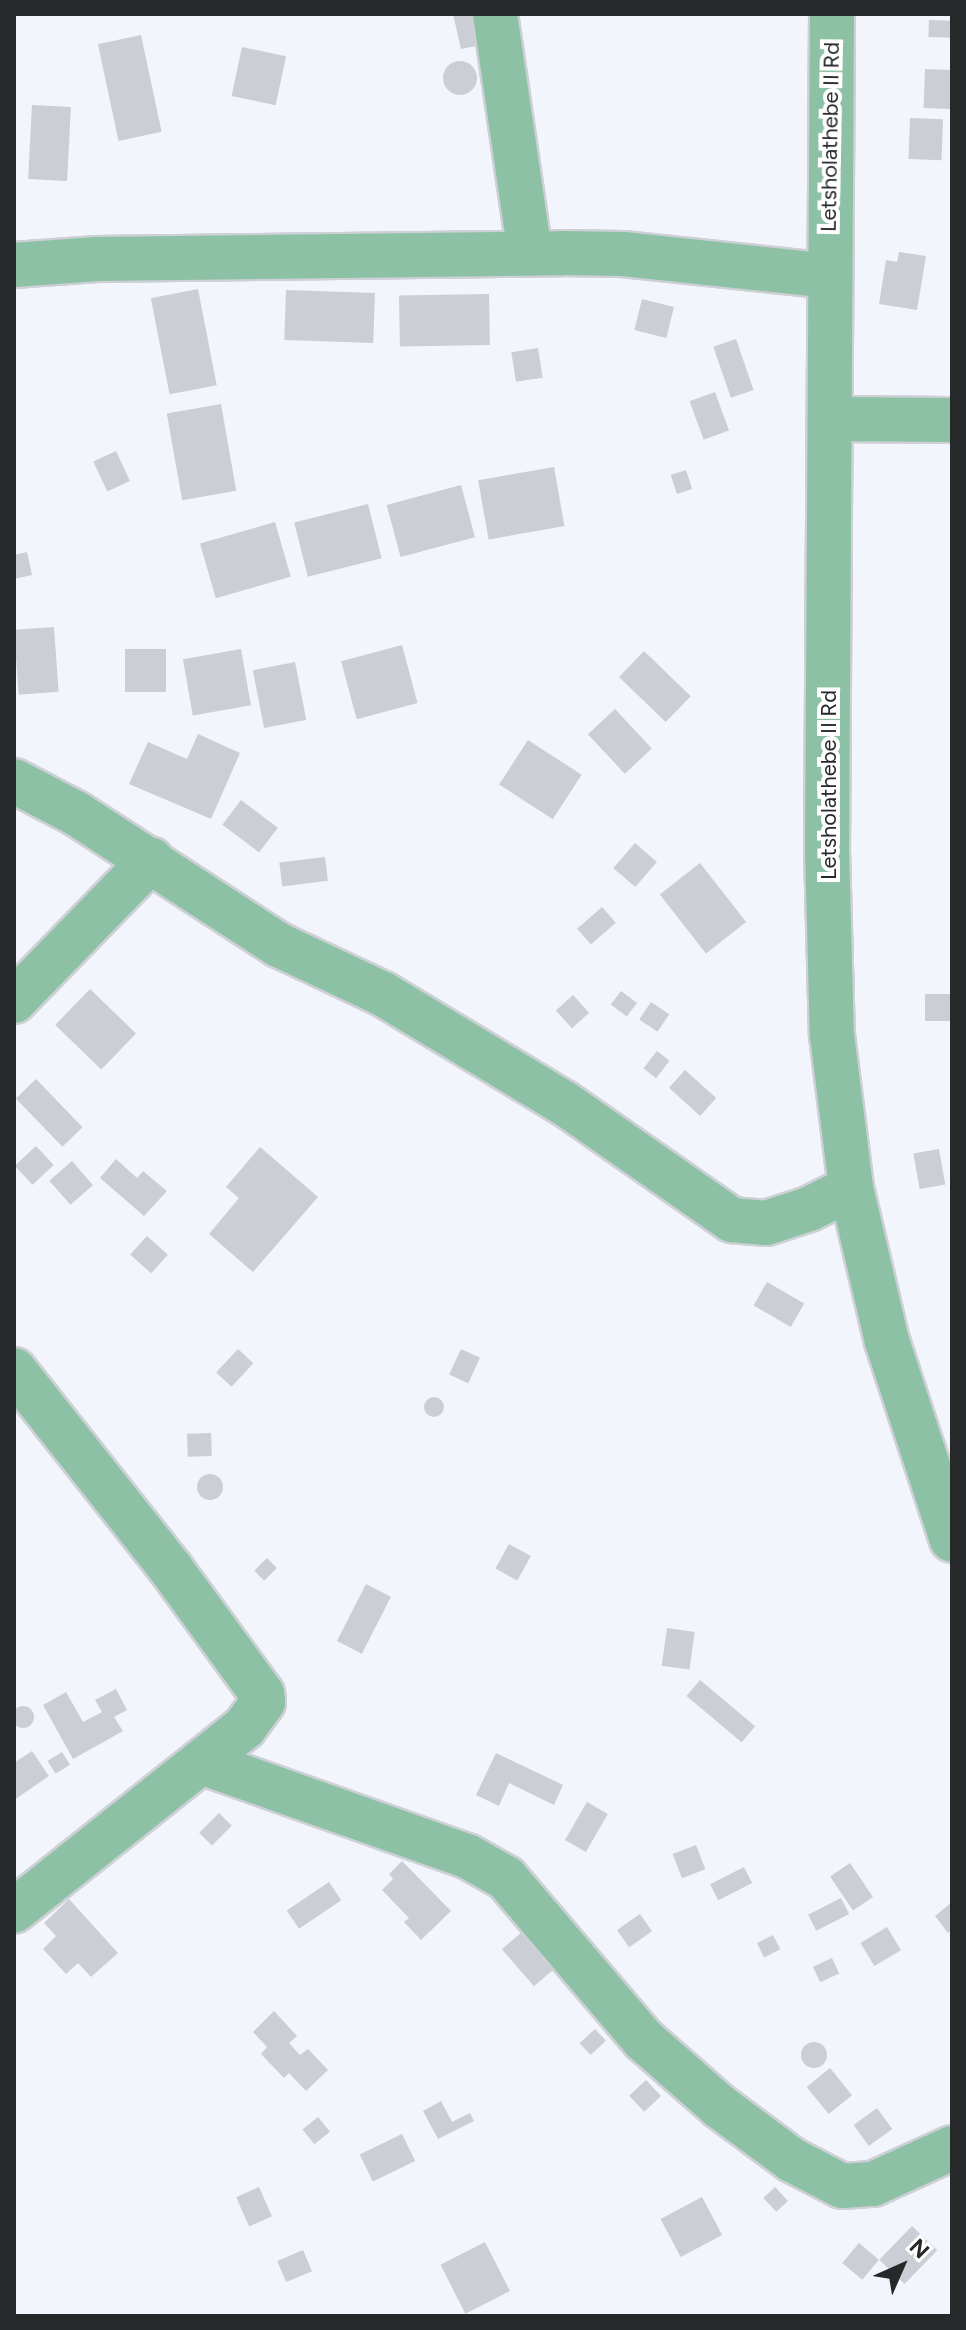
<!DOCTYPE html>
<style>
body{margin:0}
#map{position:relative;width:966px;height:2330px;overflow:hidden;background:#f2f5fb;font-family:Figtree,sans-serif}
div>[style]{position:absolute}
.building>*{inset:0;background:#cbced4;transform-origin:0 0}
.round{border-radius:50%}
.roads{filter:drop-shadow(2px 0 #cdd0d5) drop-shadow(-2px 0 #cdd0d5) drop-shadow(0 2px #cdd0d5) drop-shadow(0 -2px #cdd0d5)}
.minor>*{height:44px;margin:-22px;padding:0 22px;transform-origin:22px;border-radius:22px;background:#8dc1a5}
span{translate:-50% -50%;white-space:nowrap;text-align:center;line-height:1.15;-webkit-text-stroke:8px #fff;paint-order:stroke}
.street-label{font-size:22px;color:#27282a}
.frame{position:absolute;inset:0;border:16px solid #27282a;pointer-events:none}
.north{position:absolute;left:862px;top:2226px;width:80px;height:80px;-webkit-text-stroke:6px #fff;paint-order:stroke;rotate:45deg;font-size:22px;font-weight:700;line-height:32px;text-align:center;color:#27282a}
.north::after{content:'';display:block;margin:auto;width:28px;height:36px;background:#27282a;clip-path:polygon(50% 0,100% 100%,50% 72%,0 100%)}
</style>
<div id="map">
<div class="building">
<div style="clip-path:polygon(453px 14px,481px 14px,487px 44px,461px 49px)"></div>
<div style="left:929px;top:20px;width:23px;height:17px;rotate:2deg"></div>
<div style="left:141px;top:35px;width:99px;height:44px;rotate:78deg"></div>
<div style="left:242px;top:47px;width:45px;height:50px;rotate:12deg"></div>
<div class="round" style="left:443px;top:61px;width:34px;height:34px"></div>
<div style="left:925px;top:69px;width:27px;height:39px;rotate:2deg"></div>
<div style="left:32px;top:105px;width:39px;height:74px;rotate:3deg"></div>
<div style="left:910px;top:118px;width:33px;height:41px;rotate:2deg"></div>
<div style="clip-path:polygon(899px 252px,926px 256px,917px 310px,879px 304px,886px 260px,897px 262px)"></div>
<div style="left:198px;top:289px;width:98px;height:48px;rotate:79deg"></div>
<div style="left:286px;top:290px;width:89px;height:50px;rotate:2deg"></div>
<div style="left:489px;top:294px;width:51px;height:90px;rotate:89deg"></div>
<div style="left:642px;top:299px;width:33px;height:32px;rotate:14deg"></div>
<div style="left:736px;top:339px;width:54px;height:24px;rotate:71deg"></div>
<div style="left:538px;top:348px;width:30px;height:27px;rotate:81deg"></div>
<div style="left:715px;top:392px;width:41px;height:27px;rotate:70deg"></div>
<div style="left:221px;top:404px;width:88px;height:55px;rotate:80deg"></div>
<div style="left:116px;top:451px;width:33px;height:25px;rotate:65deg"></div>
<div style="left:554px;top:467px;width:60px;height:77px;rotate:80deg"></div>
<div style="left:686px;top:470px;width:20px;height:16px;rotate:72deg"></div>
<div style="left:461px;top:485px;width:54px;height:77px;rotate:75deg"></div>
<div style="left:368px;top:504px;width:56px;height:76px;rotate:76deg"></div>
<div style="left:275px;top:522px;width:57px;height:78px;rotate:74deg"></div>
<div style="clip-path:polygon(27px 552px,32px 575px,14px 579px,14px 555px)"></div>
<div style="left:54px;top:627px;width:65px;height:40px;rotate:86deg"></div>
<div style="left:402px;top:645px;width:60px;height:63px;rotate:75deg"></div>
<div style="left:125px;top:649px;width:41px;height:43px"></div>
<div style="left:241px;top:649px;width:57px;height:59px;rotate:80deg"></div>
<div style="left:644px;top:651px;width:65px;height:36px;rotate:44deg"></div>
<div style="left:295px;top:662px;width:59px;height:43px;rotate:79deg"></div>
<div style="left:615px;top:709px;width:54px;height:37px;rotate:47deg"></div>
<div style="clip-path:polygon(198px 734px,240px 753px,211px 819px,129px 784px,148px 742px,187px 759px)"></div>
<div style="left:528px;top:740px;width:64px;height:53px;rotate:33deg"></div>
<div style="left:241px;top:800px;width:46px;height:31px;rotate:37deg"></div>
<div style="left:635px;top:843px;width:29px;height:33px;rotate:41deg"></div>
<div style="left:325px;top:857px;width:24px;height:46px;rotate:83deg"></div>
<div style="left:700px;top:863px;width:75px;height:51px;rotate:52deg"></div>
<div style="left:602px;top:907px;width:21px;height:33px;rotate:49deg"></div>
<div style="left:90px;top:989px;width:64px;height:50px;rotate:44deg"></div>
<div style="left:621px;top:991px;width:20px;height:17px;rotate:37deg"></div>
<div style="left:952px;top:994px;width:27px;height:27px;rotate:90deg"></div>
<div style="left:573px;top:995px;width:24px;height:23px;rotate:48deg"></div>
<div style="left:651px;top:1002px;width:22px;height:21px;rotate:34deg"></div>
<div style="left:657px;top:1051px;width:16px;height:22px;rotate:38deg"></div>
<div style="left:685px;top:1070px;width:42px;height:24px;rotate:42deg"></div>
<div style="left:36px;top:1079px;width:67px;height:28px;rotate:46deg"></div>
<div style="left:36px;top:1146px;width:26px;height:29px;rotate:47deg"></div>
<div style="clip-path:polygon(260px 1147px,318px 1197px,253px 1272px,209px 1234px,239px 1198px,226px 1187px)"></div>
<div style="left:939px;top:1149px;width:36px;height:26px;rotate:80deg"></div>
<div style="clip-path:polygon(116px 1159px,137px 1178px,143px 1171px,167px 1191px,144px 1216px,100px 1178px)"></div>
<div style="left:72px;top:1161px;width:32px;height:30px;rotate:49deg"></div>
<div style="left:147px;top:1236px;width:28px;height:25px;rotate:42deg"></div>
<div style="left:767px;top:1282px;width:43px;height:27px;rotate:30deg"></div>
<div style="left:238px;top:1349px;width:21px;height:32px;rotate:43deg"></div>
<div style="left:461px;top:1349px;width:21px;height:28px;rotate:25deg"></div>
<div class="round" style="left:424px;top:1397px;width:20px;height:20px"></div>
<div style="left:211px;top:1433px;width:23px;height:24px;rotate:88deg"></div>
<div class="round" style="left:197px;top:1474px;width:26px;height:26px"></div>
<div style="left:509px;top:1544px;width:25px;height:28px;rotate:29deg"></div>
<div style="left:267px;top:1558px;width:14px;height:18px;rotate:45deg"></div>
<div style="left:366px;top:1584px;width:28px;height:64px;rotate:27deg"></div>
<div style="left:667px;top:1628px;width:28px;height:38px;rotate:8deg"></div>
<div style="left:700px;top:1680px;width:72px;height:21px;rotate:40deg"></div>
<div style="clip-path:polygon(116px 1689px,127px 1710px,114px 1717px,123px 1731px,73px 1759px,43px 1705px,66px 1692px,83px 1722px,102px 1712px,95px 1700px)"></div>
<div class="round" style="left:12px;top:1706px;width:22px;height:22px"></div>
<div style="clip-path:polygon(32px 1751px,49px 1776px,14px 1800px,14px 1763px)"></div>
<div style="left:62px;top:1752px;width:15px;height:17px;rotate:58deg"></div>
<div style="clip-path:polygon(496px 1753px,563px 1785px,554px 1805px,509px 1783px,499px 1806px,476px 1795px)"></div>
<div style="left:587px;top:1802px;width:24px;height:44px;rotate:30deg"></div>
<div style="left:219px;top:1813px;width:18px;height:28px;rotate:45deg"></div>
<div style="left:696px;top:1845px;width:26px;height:25px;rotate:69deg"></div>
<div style="clip-path:polygon(402px 1861px,451px 1911px,421px 1940px,404px 1922px,409px 1918px,382px 1890px,393px 1879px,389px 1874px)"></div>
<div style="left:850px;top:1863px;width:41px;height:24px;rotate:56deg"></div>
<div style="left:744px;top:1867px;width:18px;height:38px;rotate:63deg"></div>
<div style="left:329px;top:1882px;width:22px;height:51px;rotate:56deg"></div>
<div style="left:841px;top:1898px;width:18px;height:37px;rotate:63deg"></div>
<div style="clip-path:polygon(69px 1899px,118px 1953px,91px 1977px,78px 1963px,66px 1974px,43px 1949px,56px 1936px,44px 1923px)"></div>
<div style="clip-path:polygon(952px 1902px,952px 1929px,948px 1933px,935px 1916px)"></div>
<div style="left:640px;top:1914px;width:21px;height:28px;rotate:55deg"></div>
<div style="left:887px;top:1927px;width:27px;height:31px;rotate:59deg"></div>
<div style="left:523px;top:1931px;width:49px;height:28px;rotate:49deg"></div>
<div style="left:773px;top:1935px;width:16px;height:18px;rotate:63deg"></div>
<div style="left:832px;top:1958px;width:17px;height:21px;rotate:65deg"></div>
<div style="clip-path:polygon(274px 2011px,297px 2036px,289px 2043px,300px 2055px,308px 2049px,328px 2070px,306px 2091px,289px 2073px,284px 2078px,261px 2054px,267px 2047px,253px 2032px)"></div>
<div style="left:595px;top:2029px;width:16px;height:21px;rotate:47deg"></div>
<div class="round" style="left:801px;top:2042px;width:26px;height:26px"></div>
<div style="left:830px;top:2068px;width:35px;height:30px;rotate:51deg"></div>
<div style="left:646px;top:2080px;width:22px;height:23px;rotate:47deg"></div>
<div style="clip-path:polygon(441px 2101px,452px 2122px,470px 2113px,474px 2121px,438px 2139px,423px 2111px)"></div>
<div style="left:877px;top:2108px;width:26px;height:29px;rotate:54deg"></div>
<div style="left:318px;top:2117px;width:19px;height:20px;rotate:51deg"></div>
<div style="left:402px;top:2134px;width:30px;height:47px;rotate:64deg"></div>
<div style="left:259px;top:2187px;width:32px;height:25px;rotate:66deg"></div>
<div style="left:775px;top:2187px;width:19px;height:16px;rotate:47deg"></div>
<div style="left:702px;top:2197px;width:43px;height:47px;rotate:62deg"></div>
<div style="left:912px;top:2226px;width:35px;height:47px;rotate:44deg"></div>
<div style="left:485px;top:2242px;width:55px;height:50px;rotate:63deg"></div>
<div style="left:859px;top:2243px;width:26px;height:26px;rotate:40deg"></div>
<div style="left:303px;top:2250px;width:23px;height:28px;rotate:67deg"></div>
</div>
<div class="roads">
<div class="minor">
<div style="left:495px;top:14px;width:242px;rotate:81.7deg"></div>
<div style="left:832px;top:14px;width:835px;rotate:90.34deg"></div>
<div style="left:827px;top:849px;width:186px;rotate:88.5deg"></div>
<div style="left:832px;top:1035px;width:154px;rotate:82.9deg"></div>
<div style="left:851px;top:1188px;width:157px;rotate:76.8deg"></div>
<div style="left:887px;top:1341px;width:209px;rotate:71.9deg"></div>
<div style="left:14px;top:265px;width:83px;rotate:-4.1deg"></div>
<div style="left:97px;top:259px;width:465px;rotate:-0.7deg"></div>
<div style="left:562px;top:253px;width:61px;rotate:0.9deg"></div>
<div style="left:623px;top:254px;width:207px;rotate:6.1deg"></div>
<div style="left:832px;top:419px;width:120px;rotate:0.5deg"></div>
<div style="left:14px;top:781px;width:71px;rotate:27.6deg"></div>
<div style="left:77px;top:814px;width:241px;rotate:33deg"></div>
<div style="left:279px;top:945px;width:115px;rotate:25.2deg"></div>
<div style="left:383px;top:994px;width:211px;rotate:31.1deg"></div>
<div style="left:564px;top:1103px;width:205px;rotate:34.9deg"></div>
<div style="left:732px;top:1220px;width:34px;rotate:5deg"></div>
<div style="left:766px;top:1223px;width:45px;rotate:-18deg"></div>
<div style="left:809px;top:1209px;width:47px;rotate:-26.6deg"></div>
<div style="left:14px;top:1001px;width:197px;rotate:-45.8deg"></div>
<div style="left:14px;top:1370px;width:253px;rotate:51.7deg"></div>
<div style="left:171px;top:1569px;width:155px;rotate:53.9deg"></div>
<div style="left:262px;top:1694px;width:8px;rotate:83deg"></div>
<div style="left:263px;top:1702px;width:31px;rotate:126deg"></div>
<div style="left:245px;top:1727px;width:295px;rotate:141.5deg"></div>
<div style="left:201px;top:1762px;width:282px;rotate:19.5deg"></div>
<div style="left:467px;top:1856px;width:45px;rotate:29.4deg"></div>
<div style="left:506px;top:1878px;width:213px;rotate:49.6deg"></div>
<div style="left:644px;top:2040px;width:100px;rotate:41.3deg"></div>
<div style="left:719px;top:2106px;width:91px;rotate:36.5deg"></div>
<div style="left:792px;top:2160px;width:56px;rotate:27.5deg"></div>
<div style="left:842px;top:2186px;width:31px;rotate:-4deg"></div>
<div style="left:873px;top:2184px;width:87px;rotate:-24.5deg"></div>
</div>
</div>
<div class="street-label">
<span style="left:830px;top:137px;rotate:-89deg">Letsholathebe II Rd</span>
<span style="left:829px;top:785px;rotate:-90deg">Letsholathebe II Rd</span>
</div>
<div class="frame"></div>
<div class="north">N</div>
</div>
